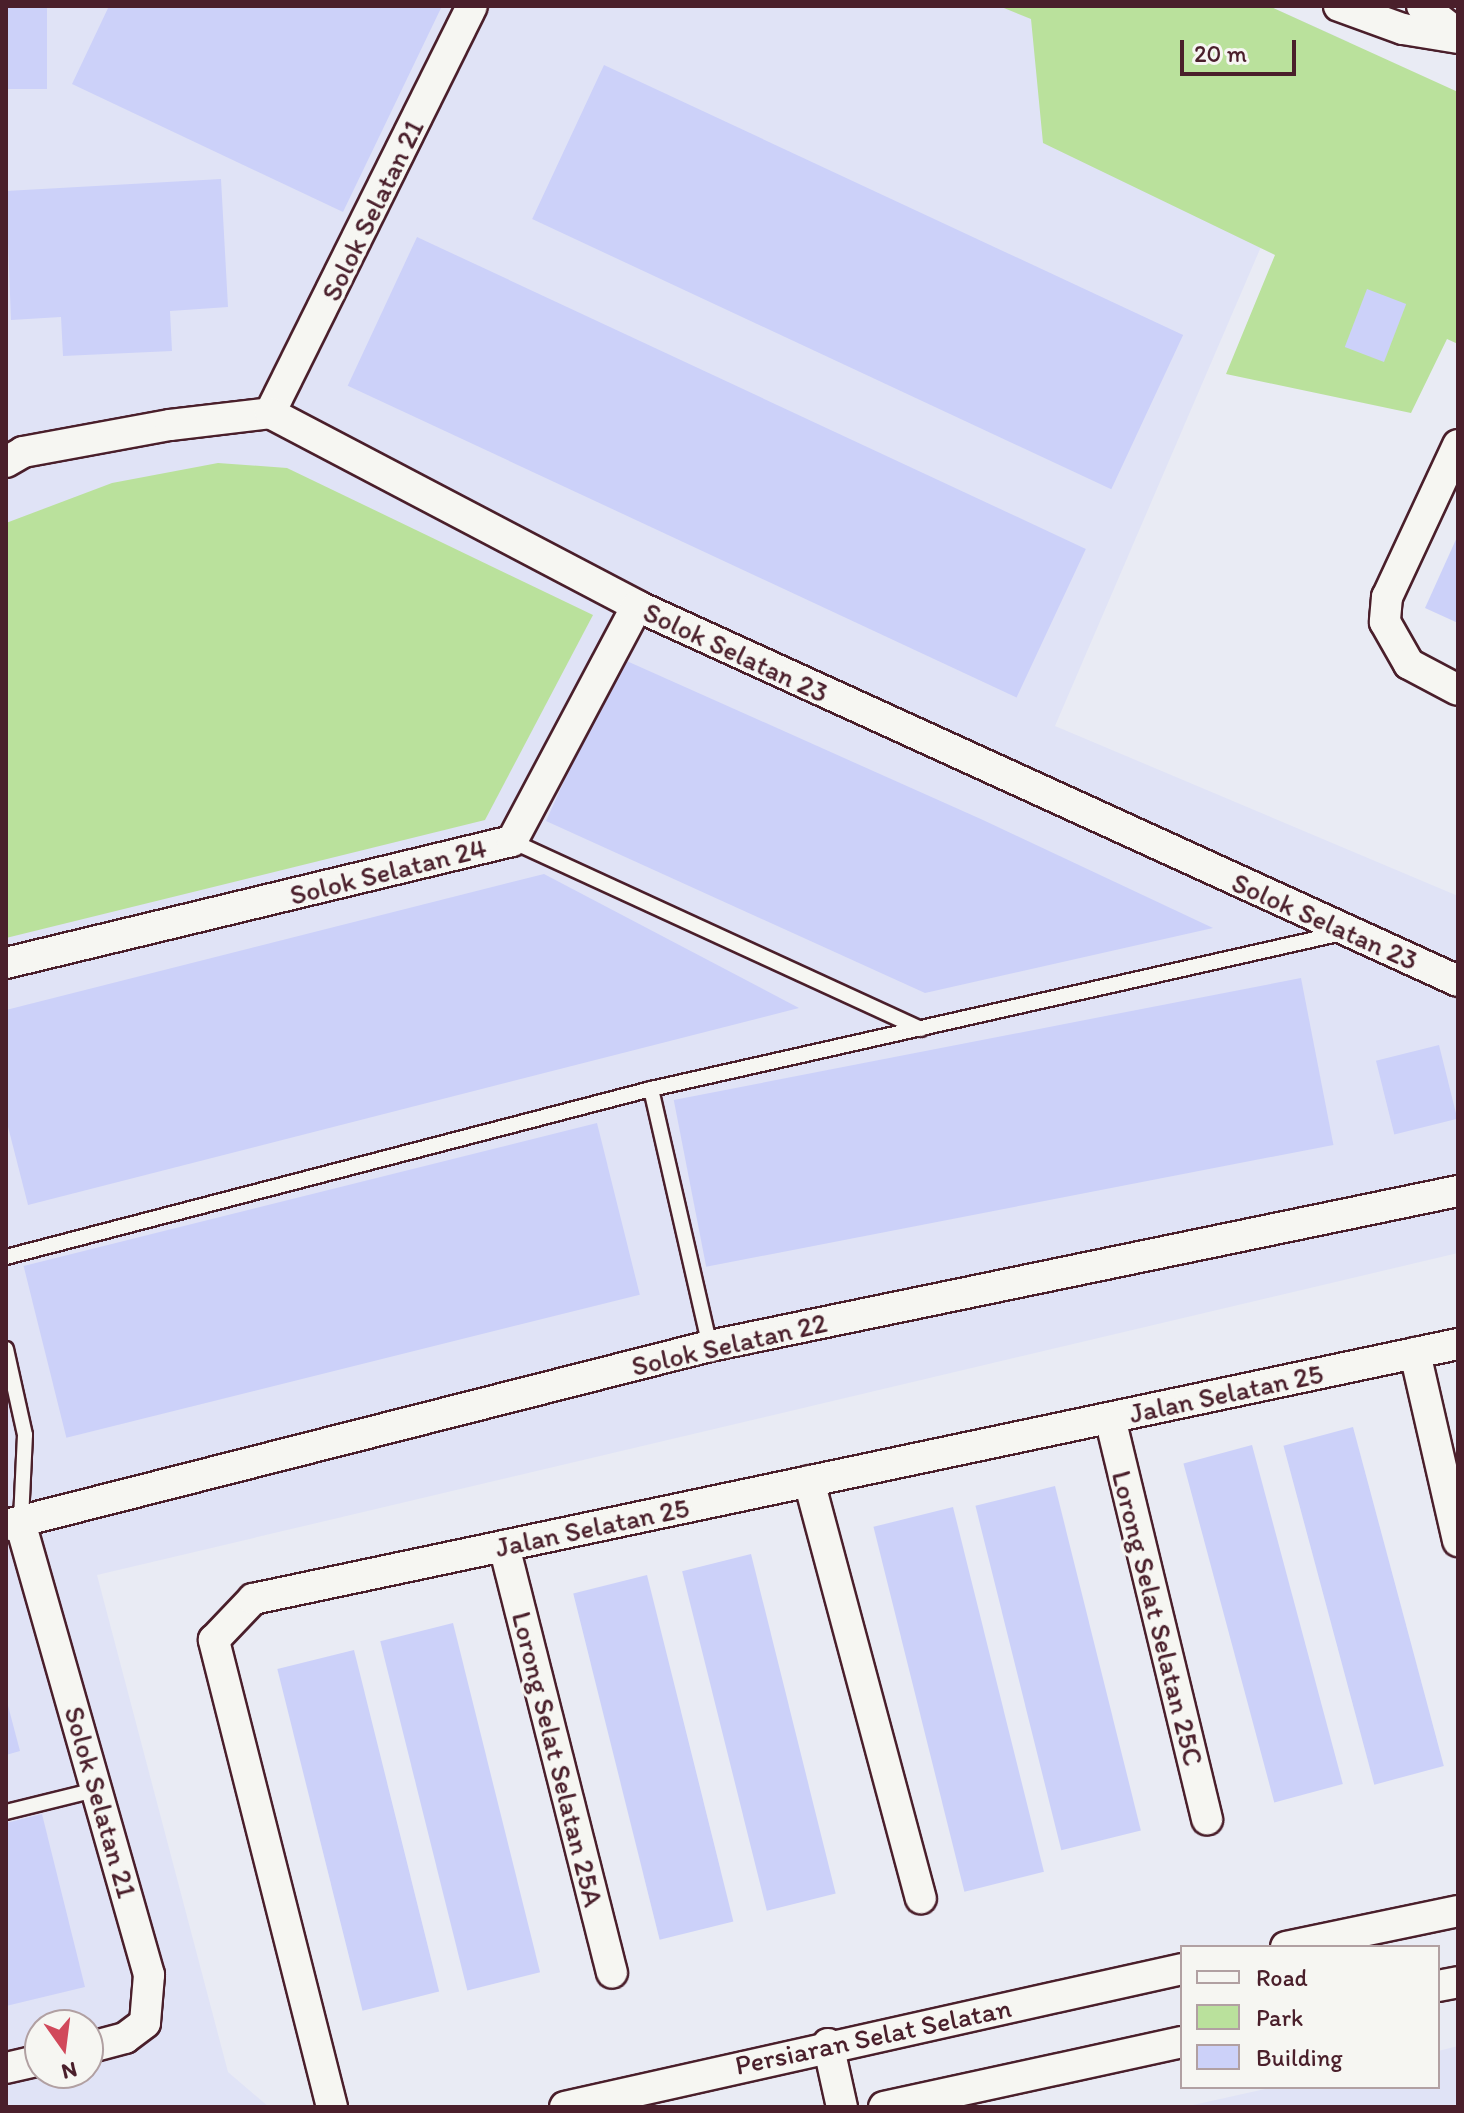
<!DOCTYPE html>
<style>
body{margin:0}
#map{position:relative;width:1464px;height:2113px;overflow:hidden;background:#e9ebf4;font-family:Itim,sans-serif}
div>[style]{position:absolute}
.built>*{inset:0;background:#e0e3f6}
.green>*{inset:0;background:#bae19c}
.building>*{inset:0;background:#ccd1f9;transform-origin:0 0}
.roads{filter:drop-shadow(2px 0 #4a1f2b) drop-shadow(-2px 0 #4a1f2b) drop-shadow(0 2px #4a1f2b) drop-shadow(0 -2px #4a1f2b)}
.service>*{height:14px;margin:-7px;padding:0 7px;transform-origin:7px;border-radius:7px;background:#f6f6f2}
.minor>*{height:30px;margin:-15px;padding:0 15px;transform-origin:15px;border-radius:15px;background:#f6f6f2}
span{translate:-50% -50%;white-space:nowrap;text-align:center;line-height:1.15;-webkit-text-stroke:7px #f6f6f2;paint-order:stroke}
.street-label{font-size:28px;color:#4a1f2b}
.frame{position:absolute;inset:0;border:8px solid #4a1f2b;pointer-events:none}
.legend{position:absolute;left:1180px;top:1945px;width:260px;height:144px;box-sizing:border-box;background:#f6f6f2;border:2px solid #b1a0a2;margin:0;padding:10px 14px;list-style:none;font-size:24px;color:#4a1f2b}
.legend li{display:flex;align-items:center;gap:16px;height:40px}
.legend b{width:40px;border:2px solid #b1a0a2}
.north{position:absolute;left:24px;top:2009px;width:80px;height:80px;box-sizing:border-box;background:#f6f6f2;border:2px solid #b1a0a2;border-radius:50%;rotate:166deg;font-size:22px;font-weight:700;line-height:32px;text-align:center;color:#4a1f2b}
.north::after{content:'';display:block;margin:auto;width:28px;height:36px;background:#d1495b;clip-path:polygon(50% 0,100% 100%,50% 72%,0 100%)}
.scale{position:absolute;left:1180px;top:40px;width:116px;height:36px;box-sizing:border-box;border:4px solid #4a1f2b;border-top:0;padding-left:10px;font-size:24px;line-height:28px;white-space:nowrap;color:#4a1f2b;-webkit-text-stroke:6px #f6f6f2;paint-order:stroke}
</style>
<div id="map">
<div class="built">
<div style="clip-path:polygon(evenodd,6px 6px,1269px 6px,1349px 42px,1055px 726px,1458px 896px,1458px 1253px,97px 1575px,228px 2072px,269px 2107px,6px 2107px,6px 6px,40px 2025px,88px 2025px,88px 2073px,40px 2073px,40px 2025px)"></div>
<div style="clip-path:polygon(1458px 2046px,1458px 2107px,1184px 2107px,1274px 2087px,1438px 2087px,1438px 2051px)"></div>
</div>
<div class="green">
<div style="clip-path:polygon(999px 6px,1269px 6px,1458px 92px,1458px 344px,1447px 339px,1411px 413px,1226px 374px,1275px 255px,1043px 143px,1031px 19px)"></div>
<div style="clip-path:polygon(218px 463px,287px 468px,593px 615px,485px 820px,6px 938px,6px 523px,112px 483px)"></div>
</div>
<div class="building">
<div style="left:6px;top:6px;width:41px;height:83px"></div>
<div style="clip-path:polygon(109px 6px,442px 6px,343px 212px,72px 84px)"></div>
<div style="left:604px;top:65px;width:639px;height:170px;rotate:25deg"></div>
<div style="clip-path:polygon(221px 179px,228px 307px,170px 311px,172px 351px,63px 356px,61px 317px,11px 320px,6px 191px)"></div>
<div style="left:417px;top:237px;width:738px;height:164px;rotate:25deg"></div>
<div style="left:1367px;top:289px;width:42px;height:62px;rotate:21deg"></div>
<div style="clip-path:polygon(1458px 535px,1458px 623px,1425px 608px)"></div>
<div style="clip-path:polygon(620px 658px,983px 820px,1213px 928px,925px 993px,546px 821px)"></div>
<div style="clip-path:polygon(544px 874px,799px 1008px,28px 1205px,6px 1119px,6px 1010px)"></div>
<div style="left:1301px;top:978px;width:170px;height:639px;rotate:79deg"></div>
<div style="left:1439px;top:1045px;width:76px;height:65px;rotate:76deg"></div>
<div style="left:597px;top:1123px;width:177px;height:591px;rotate:76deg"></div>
<div style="left:1353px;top:1427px;width:351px;height:72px;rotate:75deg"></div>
<div style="left:1252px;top:1445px;width:351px;height:71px;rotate:75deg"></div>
<div style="left:1055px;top:1486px;width:355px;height:82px;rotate:76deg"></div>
<div style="left:953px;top:1507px;width:376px;height:82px;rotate:76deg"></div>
<div style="left:751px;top:1554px;width:350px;height:71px;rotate:76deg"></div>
<div style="left:647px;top:1575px;width:357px;height:76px;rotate:76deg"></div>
<div style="left:453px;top:1623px;width:360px;height:75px;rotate:76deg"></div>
<div style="left:354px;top:1650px;width:352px;height:79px;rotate:76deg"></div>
<div style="clip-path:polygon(6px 1698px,20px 1751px,6px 1755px)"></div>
<div style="clip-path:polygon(42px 1814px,85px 1987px,6px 2006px,6px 1823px)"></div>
</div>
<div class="roads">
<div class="service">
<div style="left:512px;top:841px;width:450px;rotate:24.7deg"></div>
<div style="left:651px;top:1089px;width:264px;rotate:77.1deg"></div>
<div style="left:6px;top:1257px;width:667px;rotate:-14.6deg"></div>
<div style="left:651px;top:1089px;width:708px;rotate:-12.72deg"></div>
<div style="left:6px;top:1349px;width:88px;rotate:77.5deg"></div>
<div style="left:25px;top:1435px;width:86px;rotate:92.7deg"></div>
<div style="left:6px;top:1812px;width:96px;rotate:-13.9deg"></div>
</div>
<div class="minor">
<div style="left:1339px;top:6px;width:68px;rotate:19.8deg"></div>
<div style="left:1403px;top:29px;width:56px;rotate:9.3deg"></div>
<div style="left:1422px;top:6px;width:46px;rotate:37.9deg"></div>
<div style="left:270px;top:413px;width:454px;rotate:-63.6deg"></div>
<div style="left:1458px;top:445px;width:168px;rotate:115deg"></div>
<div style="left:1387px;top:597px;width:25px;rotate:95deg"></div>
<div style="left:1385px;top:622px;width:48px;rotate:60.3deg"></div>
<div style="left:1409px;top:664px;width:55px;rotate:28deg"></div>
<div style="left:6px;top:462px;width:20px;rotate:-30deg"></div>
<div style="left:23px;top:452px;width:149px;rotate:-10.4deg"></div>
<div style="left:170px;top:425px;width:101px;rotate:-6.8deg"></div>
<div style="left:270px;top:413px;width:415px;rotate:27.7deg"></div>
<div style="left:637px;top:606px;width:903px;rotate:24.55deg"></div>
<div style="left:6px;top:963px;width:520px;rotate:-13.56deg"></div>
<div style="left:512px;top:841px;width:266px;rotate:-62deg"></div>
<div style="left:1415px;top:1353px;width:193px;rotate:77.1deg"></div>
<div style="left:1110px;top:1418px;width:413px;rotate:76.4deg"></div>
<div style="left:809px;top:1481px;width:432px;rotate:75deg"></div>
<div style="left:20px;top:1522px;width:471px;rotate:74.1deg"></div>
<div style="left:149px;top:1975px;width:48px;rotate:94.8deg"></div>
<div style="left:145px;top:2023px;width:25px;rotate:143deg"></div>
<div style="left:125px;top:2038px;width:38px;rotate:165deg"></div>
<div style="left:6px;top:1525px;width:726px;rotate:-14.27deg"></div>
<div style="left:710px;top:1346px;width:764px;rotate:-11.71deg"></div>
<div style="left:504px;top:1546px;width:440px;rotate:75.8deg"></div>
<div style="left:1286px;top:1947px;width:176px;rotate:-11.8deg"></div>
<div style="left:1438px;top:1986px;width:20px;rotate:-11deg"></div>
<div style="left:828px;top:2044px;width:65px;rotate:77.5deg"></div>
<div style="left:6px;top:2068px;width:35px;rotate:-13deg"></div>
<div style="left:332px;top:2107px;width:482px;rotate:-104.2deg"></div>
<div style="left:214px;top:1640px;width:57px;rotate:-46.4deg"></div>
<div style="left:253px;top:1599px;width:1232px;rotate:-11.95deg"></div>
<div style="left:565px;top:2107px;width:632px;rotate:-12.61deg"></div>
<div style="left:884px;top:2107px;width:305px;rotate:-12.3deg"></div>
</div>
</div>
<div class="street-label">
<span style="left:372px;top:210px;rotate:-64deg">Solok Selatan 21</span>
<span style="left:736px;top:652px;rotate:25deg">Solok Selatan 23</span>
<span style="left:388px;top:871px;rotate:-14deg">Solok Selatan 24</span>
<span style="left:1325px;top:921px;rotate:24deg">Solok Selatan 23</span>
<span style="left:729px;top:1344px;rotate:-13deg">Solok Selatan 22</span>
<span style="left:1226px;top:1393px;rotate:-12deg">Jalan Selatan 25</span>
<span style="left:592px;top:1527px;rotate:-12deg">Jalan Selatan 25</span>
<span style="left:1158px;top:1618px;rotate:76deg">Lorong Selat Selatan 25C</span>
<span style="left:558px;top:1759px;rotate:76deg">Lorong Selat Selatan 25A</span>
<span style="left:101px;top:1802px;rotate:74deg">Solok Selatan 21</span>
<span style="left:873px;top:2036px;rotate:-12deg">Persiaran Selat Selatan</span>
</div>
<div class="frame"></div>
<ul class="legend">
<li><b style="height:10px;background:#f6f6f2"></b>Road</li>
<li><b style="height:22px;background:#bae19c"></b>Park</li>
<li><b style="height:22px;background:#ccd1f9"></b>Building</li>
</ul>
<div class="north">N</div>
<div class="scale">20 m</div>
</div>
